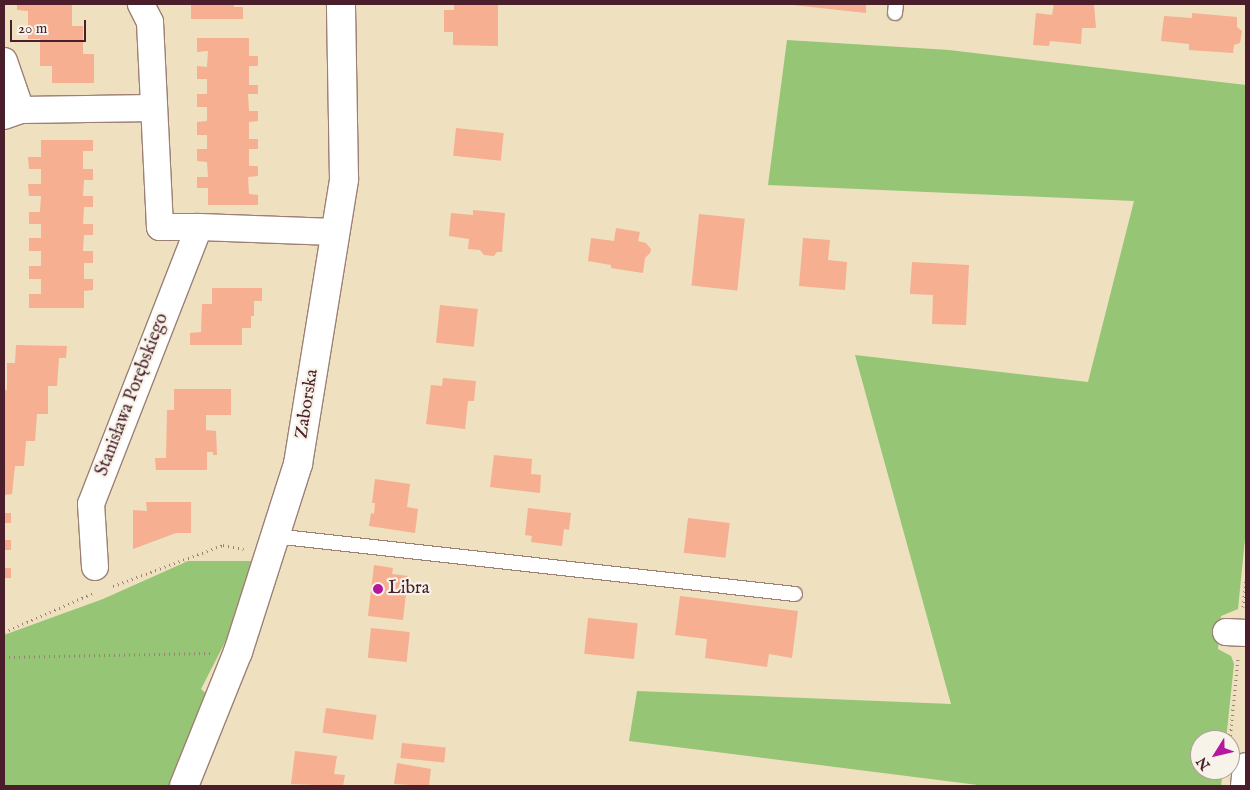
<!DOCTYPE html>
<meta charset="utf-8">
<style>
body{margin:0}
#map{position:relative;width:1250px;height:790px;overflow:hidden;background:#efe0c0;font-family:"IM FELL English",serif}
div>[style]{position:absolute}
.green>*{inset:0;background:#95c575}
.building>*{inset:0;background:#f6af90;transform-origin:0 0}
.path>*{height:3px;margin-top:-1.5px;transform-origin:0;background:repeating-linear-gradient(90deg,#9c8076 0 1px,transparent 0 5px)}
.roads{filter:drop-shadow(1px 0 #9c8076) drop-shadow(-1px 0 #9c8076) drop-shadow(0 1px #9c8076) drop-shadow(0 -1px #9c8076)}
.service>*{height:14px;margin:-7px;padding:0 7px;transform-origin:7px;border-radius:7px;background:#fff}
.minor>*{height:26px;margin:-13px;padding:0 13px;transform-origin:13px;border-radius:13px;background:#fff}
.tertiary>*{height:28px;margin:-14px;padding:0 14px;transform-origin:14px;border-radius:14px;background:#fff}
.dots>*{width:14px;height:14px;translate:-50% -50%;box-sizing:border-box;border:2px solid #f7f3e8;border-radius:50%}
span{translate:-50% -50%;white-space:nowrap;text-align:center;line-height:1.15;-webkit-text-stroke:4.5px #f7f3e8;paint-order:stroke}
.street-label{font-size:18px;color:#4a1f2b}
.poi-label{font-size:18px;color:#4a1f2b}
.left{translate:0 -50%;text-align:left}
.frame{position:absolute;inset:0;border:5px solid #4a1f2b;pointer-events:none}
.north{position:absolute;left:1190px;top:730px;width:50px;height:50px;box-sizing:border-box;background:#f7f3e8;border:1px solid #b29e9c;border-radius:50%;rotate:234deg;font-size:14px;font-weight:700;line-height:20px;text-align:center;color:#4a1f2b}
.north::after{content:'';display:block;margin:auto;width:18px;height:22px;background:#b5179e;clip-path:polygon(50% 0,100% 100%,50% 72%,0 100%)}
.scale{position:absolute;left:10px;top:20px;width:76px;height:22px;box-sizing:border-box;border:2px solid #4a1f2b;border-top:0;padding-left:6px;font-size:15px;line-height:18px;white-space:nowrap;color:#4a1f2b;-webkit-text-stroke:4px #f7f3e8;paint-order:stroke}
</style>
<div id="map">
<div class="green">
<div style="clip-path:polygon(787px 40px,949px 50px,1246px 85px,1246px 529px,1238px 609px,1221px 616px,1218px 649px,1231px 656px,1234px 664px,1226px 740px,1200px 740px,1200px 770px,1223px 770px,1221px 786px,986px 786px,629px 741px,637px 691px,951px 704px,855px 355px,1088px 382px,1134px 201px,768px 185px)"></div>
<div style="clip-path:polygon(188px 561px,255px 561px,237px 619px,201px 689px,210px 697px,173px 786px,4px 786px,4px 635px,103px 599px)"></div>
</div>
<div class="building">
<div style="clip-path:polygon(17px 4px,72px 4px,72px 26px,83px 26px,83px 54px,94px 54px,94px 83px,52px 83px,52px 66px,40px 66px,40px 39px,28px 39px,28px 11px,17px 10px)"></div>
<div style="clip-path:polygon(191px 4px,234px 4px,234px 7px,243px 7px,243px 19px,191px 19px)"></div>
<div style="clip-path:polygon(454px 4px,498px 4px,498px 46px,453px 45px,453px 32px,444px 32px,444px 10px,454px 10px)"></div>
<div style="clip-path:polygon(784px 4px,866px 4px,866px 13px)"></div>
<div style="clip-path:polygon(1054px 4px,1094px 4px,1096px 28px,1082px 28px,1081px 44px,1050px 41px,1049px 46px,1033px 45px,1036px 13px,1052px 15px)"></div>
<div style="clip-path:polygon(1192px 13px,1237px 17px,1237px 27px,1242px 31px,1240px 43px,1234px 45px,1233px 53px,1189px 50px,1189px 44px,1161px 41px,1164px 16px,1192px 18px)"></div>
<div style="clip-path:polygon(197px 38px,249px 38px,249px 56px,258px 56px,258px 66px,249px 66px,249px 85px,258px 85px,258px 94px,248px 94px,249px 111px,258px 111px,258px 121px,249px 122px,249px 139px,258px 139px,258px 149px,249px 149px,249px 166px,258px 166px,258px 176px,248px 177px,249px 194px,258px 195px,258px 205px,208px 205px,208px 188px,197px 188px,197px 177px,208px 177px,207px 162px,197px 161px,197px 149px,207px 149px,207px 135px,197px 135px,197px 122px,207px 121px,207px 107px,197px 107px,197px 94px,207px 94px,207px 79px,197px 79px,197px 66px,207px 67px,208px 51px,197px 52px)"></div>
<div style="left:456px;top:128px;width:48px;height:28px;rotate:6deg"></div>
<div style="clip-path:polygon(41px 140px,93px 140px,93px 151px,83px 151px,83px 169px,93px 169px,93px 180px,84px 180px,83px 196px,93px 196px,93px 207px,84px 207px,83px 224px,93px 224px,93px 235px,84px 235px,83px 251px,93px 251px,93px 263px,84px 263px,84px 279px,93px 279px,93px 290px,84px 291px,84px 308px,29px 308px,29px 294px,41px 294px,41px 279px,29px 279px,29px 266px,41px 266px,41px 251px,29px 251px,29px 238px,41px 238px,41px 224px,29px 224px,29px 212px,40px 212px,41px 196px,29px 196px,28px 184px,41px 184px,41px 169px,29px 169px,28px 157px,41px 157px)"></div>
<div style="clip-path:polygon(473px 210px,505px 213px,502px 252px,497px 252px,494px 256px,484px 255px,480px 250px,468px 249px,469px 239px,449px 236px,451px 213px,473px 215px)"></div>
<div style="left:699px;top:214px;width:46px;height:72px;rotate:6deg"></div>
<div style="clip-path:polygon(616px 228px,640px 232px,638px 241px,646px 243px,651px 249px,650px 253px,645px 258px,643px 273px,611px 268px,611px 265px,588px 261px,591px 238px,614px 241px)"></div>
<div style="clip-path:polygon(803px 238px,830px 240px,828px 260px,847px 262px,845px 290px,799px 286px)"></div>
<div style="clip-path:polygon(912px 262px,969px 265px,966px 325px,932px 324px,933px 295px,910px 294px)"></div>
<div style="clip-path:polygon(212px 288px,262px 288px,262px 301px,254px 301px,254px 316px,251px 316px,251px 328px,242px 328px,242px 345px,190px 345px,190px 333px,201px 332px,202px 304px,212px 304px)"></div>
<div style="left:440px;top:305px;width:38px;height:38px;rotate:6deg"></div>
<div style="clip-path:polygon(16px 345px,67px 346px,66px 358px,59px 358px,57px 386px,48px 386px,48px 414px,37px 414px,35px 441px,26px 441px,24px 466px,15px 466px,12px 494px,4px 495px,4px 390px,7px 390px,7px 363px,15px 363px)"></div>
<div style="clip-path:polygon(443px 378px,476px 381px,474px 401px,468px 401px,465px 429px,426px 424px,431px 385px,442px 386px)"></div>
<div style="clip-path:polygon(174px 389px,231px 389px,231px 415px,206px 415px,206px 430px,216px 431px,217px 455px,213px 455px,213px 452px,207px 452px,207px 470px,156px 470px,155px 458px,166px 458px,167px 410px,174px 410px)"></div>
<div style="clip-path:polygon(494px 455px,532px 459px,531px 474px,541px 475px,540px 493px,490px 487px)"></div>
<div style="clip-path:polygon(375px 479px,410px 484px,407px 507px,418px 509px,415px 533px,369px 526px,371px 513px,374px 514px,375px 503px,372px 503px)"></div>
<div style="clip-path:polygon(146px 502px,191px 502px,191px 533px,176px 533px,133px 549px,133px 510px,147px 511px)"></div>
<div style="clip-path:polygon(528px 508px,571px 513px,569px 530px,564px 529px,562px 546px,531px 542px,532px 536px,525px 535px)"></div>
<div style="left:4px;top:513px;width:7px;height:10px"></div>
<div style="left:688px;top:518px;width:42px;height:35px;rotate:7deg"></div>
<div style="left:4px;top:540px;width:7px;height:10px"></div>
<div style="clip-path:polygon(374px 565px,393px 568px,392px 574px,408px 576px,403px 620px,368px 616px)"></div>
<div style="left:4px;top:568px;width:7px;height:10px"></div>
<div style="clip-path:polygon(680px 596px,798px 611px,792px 658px,769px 654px,767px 667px,705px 658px,707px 639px,675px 635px)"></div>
<div style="left:588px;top:618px;width:50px;height:36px;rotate:6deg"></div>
<div style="left:371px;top:628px;width:39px;height:30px;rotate:6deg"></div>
<div style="left:326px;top:708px;width:51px;height:25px;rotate:8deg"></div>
<div style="left:402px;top:743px;width:44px;height:15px;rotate:6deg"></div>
<div style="clip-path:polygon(295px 751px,337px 756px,334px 774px,345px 775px,343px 786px,291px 784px)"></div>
<div style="clip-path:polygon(397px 763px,431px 769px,429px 786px,394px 784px)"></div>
</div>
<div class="path">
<div style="left:113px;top:586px;width:117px;rotate:-20.4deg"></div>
<div style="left:223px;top:545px;width:21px;rotate:11deg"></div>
<div style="left:1243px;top:607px;width:28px;rotate:-84deg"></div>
<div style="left:4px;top:632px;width:97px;rotate:-23.7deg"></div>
<div style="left:4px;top:657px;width:207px;rotate:-1.1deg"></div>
<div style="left:1230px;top:740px;width:81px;rotate:-84.4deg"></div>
</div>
<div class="roads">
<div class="service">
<div style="left:895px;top:13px;width:9px;rotate:-84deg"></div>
<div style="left:274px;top:536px;width:524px;rotate:6.35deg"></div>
</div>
<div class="minor">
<div style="left:4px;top:61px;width:52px;rotate:70.9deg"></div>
<div style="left:21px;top:110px;width:18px;rotate:161deg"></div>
<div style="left:21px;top:110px;width:133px;rotate:-0.9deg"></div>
<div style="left:199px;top:227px;width:136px;rotate:2.1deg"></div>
<div style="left:95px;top:567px;width:63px;rotate:-93.6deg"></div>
<div style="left:91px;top:504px;width:297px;rotate:-68.7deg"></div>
<div style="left:199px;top:227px;width:39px;rotate:180deg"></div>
<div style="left:160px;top:227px;width:205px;rotate:-92.8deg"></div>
<div style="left:150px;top:22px;width:20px;rotate:-117deg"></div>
<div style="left:1226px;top:632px;width:20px;rotate:3deg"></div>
<div style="left:1244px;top:786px;width:20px;rotate:-84deg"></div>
</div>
<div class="tertiary">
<div style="left:184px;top:786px;width:144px;rotate:-68.1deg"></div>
<div style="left:238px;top:652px;width:197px;rotate:-72.3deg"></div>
<div style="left:298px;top:464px;width:289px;rotate:-80.8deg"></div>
<div style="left:344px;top:179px;width:175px;rotate:-91deg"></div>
</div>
</div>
<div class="dots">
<div style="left:378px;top:589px;background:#b5179e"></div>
</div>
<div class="street-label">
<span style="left:133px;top:395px;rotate:-69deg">Stanisława Porębskiego</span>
<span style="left:308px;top:404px;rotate:-81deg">Zaborska</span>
</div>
<div class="poi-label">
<span class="left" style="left:388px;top:589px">Libra</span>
</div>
<div class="frame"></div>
<div class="north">N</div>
<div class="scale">20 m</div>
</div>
